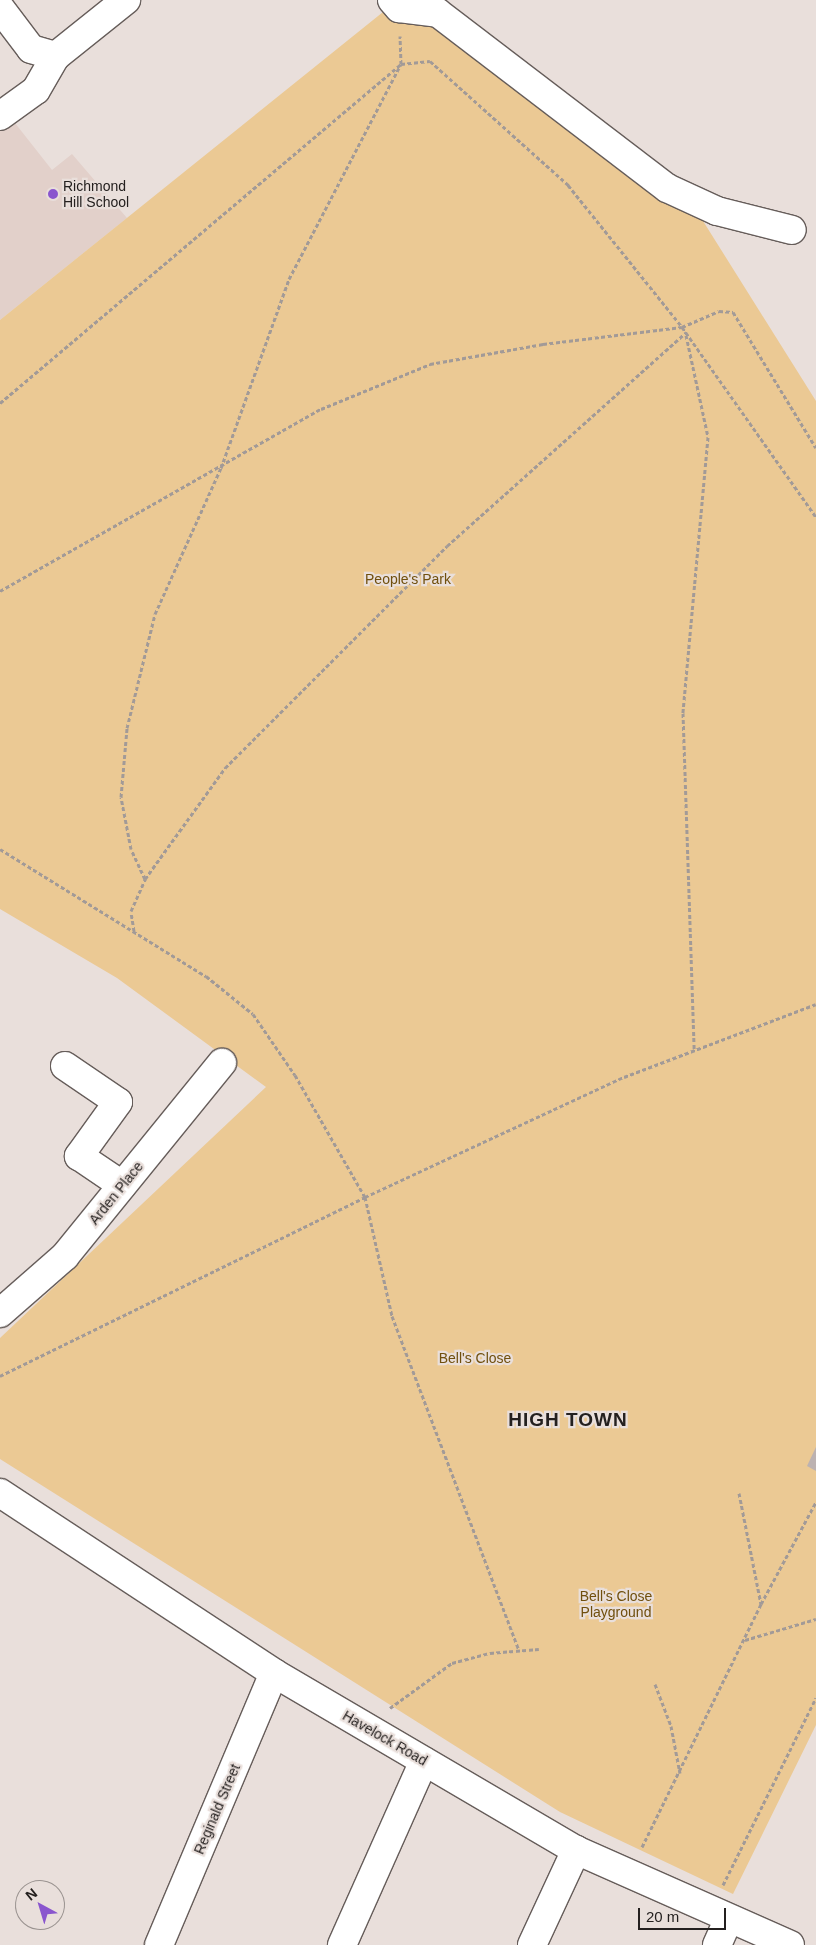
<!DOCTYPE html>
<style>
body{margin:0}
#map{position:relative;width:816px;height:1945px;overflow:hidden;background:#e9dfdb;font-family:Helvetica,sans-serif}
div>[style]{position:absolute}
.built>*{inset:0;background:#e2d0ca}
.green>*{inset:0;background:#ebc994}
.building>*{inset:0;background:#bcb2b1}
.path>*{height:3px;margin-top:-1.5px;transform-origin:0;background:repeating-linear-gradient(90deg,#a29a97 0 4px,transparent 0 6.5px)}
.roads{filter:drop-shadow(1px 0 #665d5a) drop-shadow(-1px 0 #665d5a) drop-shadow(0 1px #665d5a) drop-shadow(0 -1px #665d5a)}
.minor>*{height:28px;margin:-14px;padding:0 14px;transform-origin:14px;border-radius:14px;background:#fff}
.dots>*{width:14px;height:14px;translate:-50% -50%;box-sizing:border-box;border:2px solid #e9dfdb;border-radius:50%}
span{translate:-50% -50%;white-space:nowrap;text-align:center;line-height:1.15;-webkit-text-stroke:4.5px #e9dfdb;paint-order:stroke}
.poi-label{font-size:14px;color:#24201f}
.left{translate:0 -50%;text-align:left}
.park-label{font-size:14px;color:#704f0d}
.street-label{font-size:14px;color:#24201f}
.district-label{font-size:19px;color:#24201f;font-weight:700;letter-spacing:1px}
.north{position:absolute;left:15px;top:1880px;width:50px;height:50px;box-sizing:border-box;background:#e9dfdb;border:1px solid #9a9390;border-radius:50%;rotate:321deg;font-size:14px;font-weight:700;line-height:20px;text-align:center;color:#24201f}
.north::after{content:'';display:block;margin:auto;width:18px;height:22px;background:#8a56ce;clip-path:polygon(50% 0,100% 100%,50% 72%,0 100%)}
.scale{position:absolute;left:638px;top:1908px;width:88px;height:22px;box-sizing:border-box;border:2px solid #24201f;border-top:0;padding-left:6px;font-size:15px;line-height:18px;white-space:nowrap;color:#24201f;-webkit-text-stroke:4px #e9dfdb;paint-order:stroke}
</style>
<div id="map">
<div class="built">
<div style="clip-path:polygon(0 104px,52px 170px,72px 154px,127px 218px,0 320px)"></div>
</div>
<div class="green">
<div style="clip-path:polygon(436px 6px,703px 221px,816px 401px,816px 1725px,733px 1894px,560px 1812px,0 1459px,0 1338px,266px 1087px,117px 978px,0 909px,0 320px,388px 8px)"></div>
</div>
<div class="building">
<div style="clip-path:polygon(816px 1447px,816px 1471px,807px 1466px)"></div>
</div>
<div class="path">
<div style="left:686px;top:335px;width:104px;rotate:77.8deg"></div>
<div style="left:708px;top:437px;width:277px;rotate:95.2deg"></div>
<div style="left:683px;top:713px;width:336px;rotate:88.1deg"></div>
<div style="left:0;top:403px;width:525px;rotate:-40.21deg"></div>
<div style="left:401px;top:64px;width:29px;rotate:-6deg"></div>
<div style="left:430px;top:61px;width:186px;rotate:41.9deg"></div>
<div style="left:568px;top:185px;width:182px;rotate:51.2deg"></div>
<div style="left:682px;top:327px;width:232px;rotate:54.8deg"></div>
<div style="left:0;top:591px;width:369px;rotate:-29.6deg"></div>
<div style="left:321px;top:409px;width:118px;rotate:-22.4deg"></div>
<div style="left:430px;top:364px;width:115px;rotate:-10deg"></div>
<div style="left:543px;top:344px;width:140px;rotate:-7deg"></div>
<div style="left:682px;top:327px;width:40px;rotate:-23.4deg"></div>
<div style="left:719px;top:311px;width:14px;rotate:4deg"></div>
<div style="left:733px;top:312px;width:159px;rotate:58.6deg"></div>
<div style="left:0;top:849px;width:242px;rotate:31.7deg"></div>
<div style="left:206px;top:976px;width:60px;rotate:39deg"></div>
<div style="left:253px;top:1014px;width:74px;rotate:55.5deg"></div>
<div style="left:295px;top:1075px;width:141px;rotate:60.2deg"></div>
<div style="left:365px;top:1197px;width:122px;rotate:77.2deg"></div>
<div style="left:392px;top:1316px;width:357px;rotate:69.2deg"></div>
<div style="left:145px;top:879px;width:33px;rotate:-115deg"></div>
<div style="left:131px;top:849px;width:53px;rotate:-100.9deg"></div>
<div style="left:121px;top:797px;width:69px;rotate:-85deg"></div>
<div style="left:127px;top:728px;width:117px;rotate:-76.2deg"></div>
<div style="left:155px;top:614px;width:160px;rotate:-65.7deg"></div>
<div style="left:221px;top:468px;width:201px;rotate:-70.2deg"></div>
<div style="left:289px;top:279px;width:242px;rotate:-62.5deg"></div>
<div style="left:401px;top:64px;width:28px;rotate:-92deg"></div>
<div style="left:134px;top:931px;width:20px;rotate:-99deg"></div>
<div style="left:131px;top:911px;width:35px;rotate:-66deg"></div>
<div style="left:145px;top:879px;width:137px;rotate:-54.2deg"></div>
<div style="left:225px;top:768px;width:314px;rotate:-45deg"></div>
<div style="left:447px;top:546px;width:321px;rotate:-41.8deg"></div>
<div style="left:0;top:1376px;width:407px;rotate:-26.1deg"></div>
<div style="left:365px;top:1197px;width:285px;rotate:-24.9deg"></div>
<div style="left:624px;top:1077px;width:205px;rotate:-20.8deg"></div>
<div style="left:739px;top:1493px;width:113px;rotate:78.8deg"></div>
<div style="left:745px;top:1640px;width:74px;rotate:-16.5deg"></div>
<div style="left:655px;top:1684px;width:45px;rotate:69.1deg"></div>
<div style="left:671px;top:1726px;width:48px;rotate:79.2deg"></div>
<div style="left:390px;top:1708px;width:77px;rotate:-36deg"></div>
<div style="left:452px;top:1663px;width:39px;rotate:-15deg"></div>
<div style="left:490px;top:1653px;width:49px;rotate:-4.7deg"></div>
<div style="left:642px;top:1847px;width:271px;rotate:-63.9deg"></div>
<div style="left:761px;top:1604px;width:116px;rotate:-61.7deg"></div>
<div style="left:723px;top:1885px;width:209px;rotate:-63.6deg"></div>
</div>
<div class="roads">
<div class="minor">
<div style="left:392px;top:0;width:11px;rotate:49deg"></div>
<div style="left:399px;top:8px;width:39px;rotate:7deg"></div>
<div style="left:438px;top:13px;width:288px;rotate:37.4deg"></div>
<div style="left:667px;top:188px;width:55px;rotate:24.7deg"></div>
<div style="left:717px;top:211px;width:77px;rotate:14.2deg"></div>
<div style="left:0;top:8px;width:51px;rotate:52.9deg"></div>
<div style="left:31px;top:49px;width:26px;rotate:16deg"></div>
<div style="left:56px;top:56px;width:90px;rotate:-38.7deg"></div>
<div style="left:0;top:116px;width:44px;rotate:-35.8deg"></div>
<div style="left:36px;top:90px;width:39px;rotate:-60deg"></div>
<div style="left:65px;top:1066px;width:64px;rotate:34.2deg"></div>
<div style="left:118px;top:1102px;width:67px;rotate:125.8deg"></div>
<div style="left:79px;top:1156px;width:52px;rotate:34deg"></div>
<div style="left:0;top:1313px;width:86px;rotate:-41.2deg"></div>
<div style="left:65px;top:1256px;width:249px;rotate:-50.9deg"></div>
<div style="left:0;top:1493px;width:328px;rotate:33.3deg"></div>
<div style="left:274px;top:1673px;width:350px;rotate:30.4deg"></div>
<div style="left:576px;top:1850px;width:234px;rotate:23.9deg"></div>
<div style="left:159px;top:1945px;width:295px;rotate:-67.1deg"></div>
<div style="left:342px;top:1945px;width:201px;rotate:-66deg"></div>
<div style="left:532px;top:1945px;width:105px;rotate:-65.1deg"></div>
<div style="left:717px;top:1945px;width:27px;rotate:-66deg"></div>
</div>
</div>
<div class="dots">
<div style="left:53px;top:194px;background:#8a56ce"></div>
</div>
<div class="poi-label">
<span class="left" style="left:63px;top:194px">Richmond<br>Hill School</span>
</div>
<div class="park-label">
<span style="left:408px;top:579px">People's Park</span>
<span style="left:475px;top:1358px">Bell's Close</span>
<span style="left:616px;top:1604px">Bell's Close<br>Playground</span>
</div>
<div class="street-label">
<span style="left:116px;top:1193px;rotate:-51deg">Arden Place</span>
<span style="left:385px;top:1738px;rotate:30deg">Havelock Road</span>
<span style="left:217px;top:1809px;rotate:-67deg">Reginald Street</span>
</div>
<div class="district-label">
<span style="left:568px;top:1420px">HIGH TOWN</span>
</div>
<div class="north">N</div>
<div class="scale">20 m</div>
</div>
